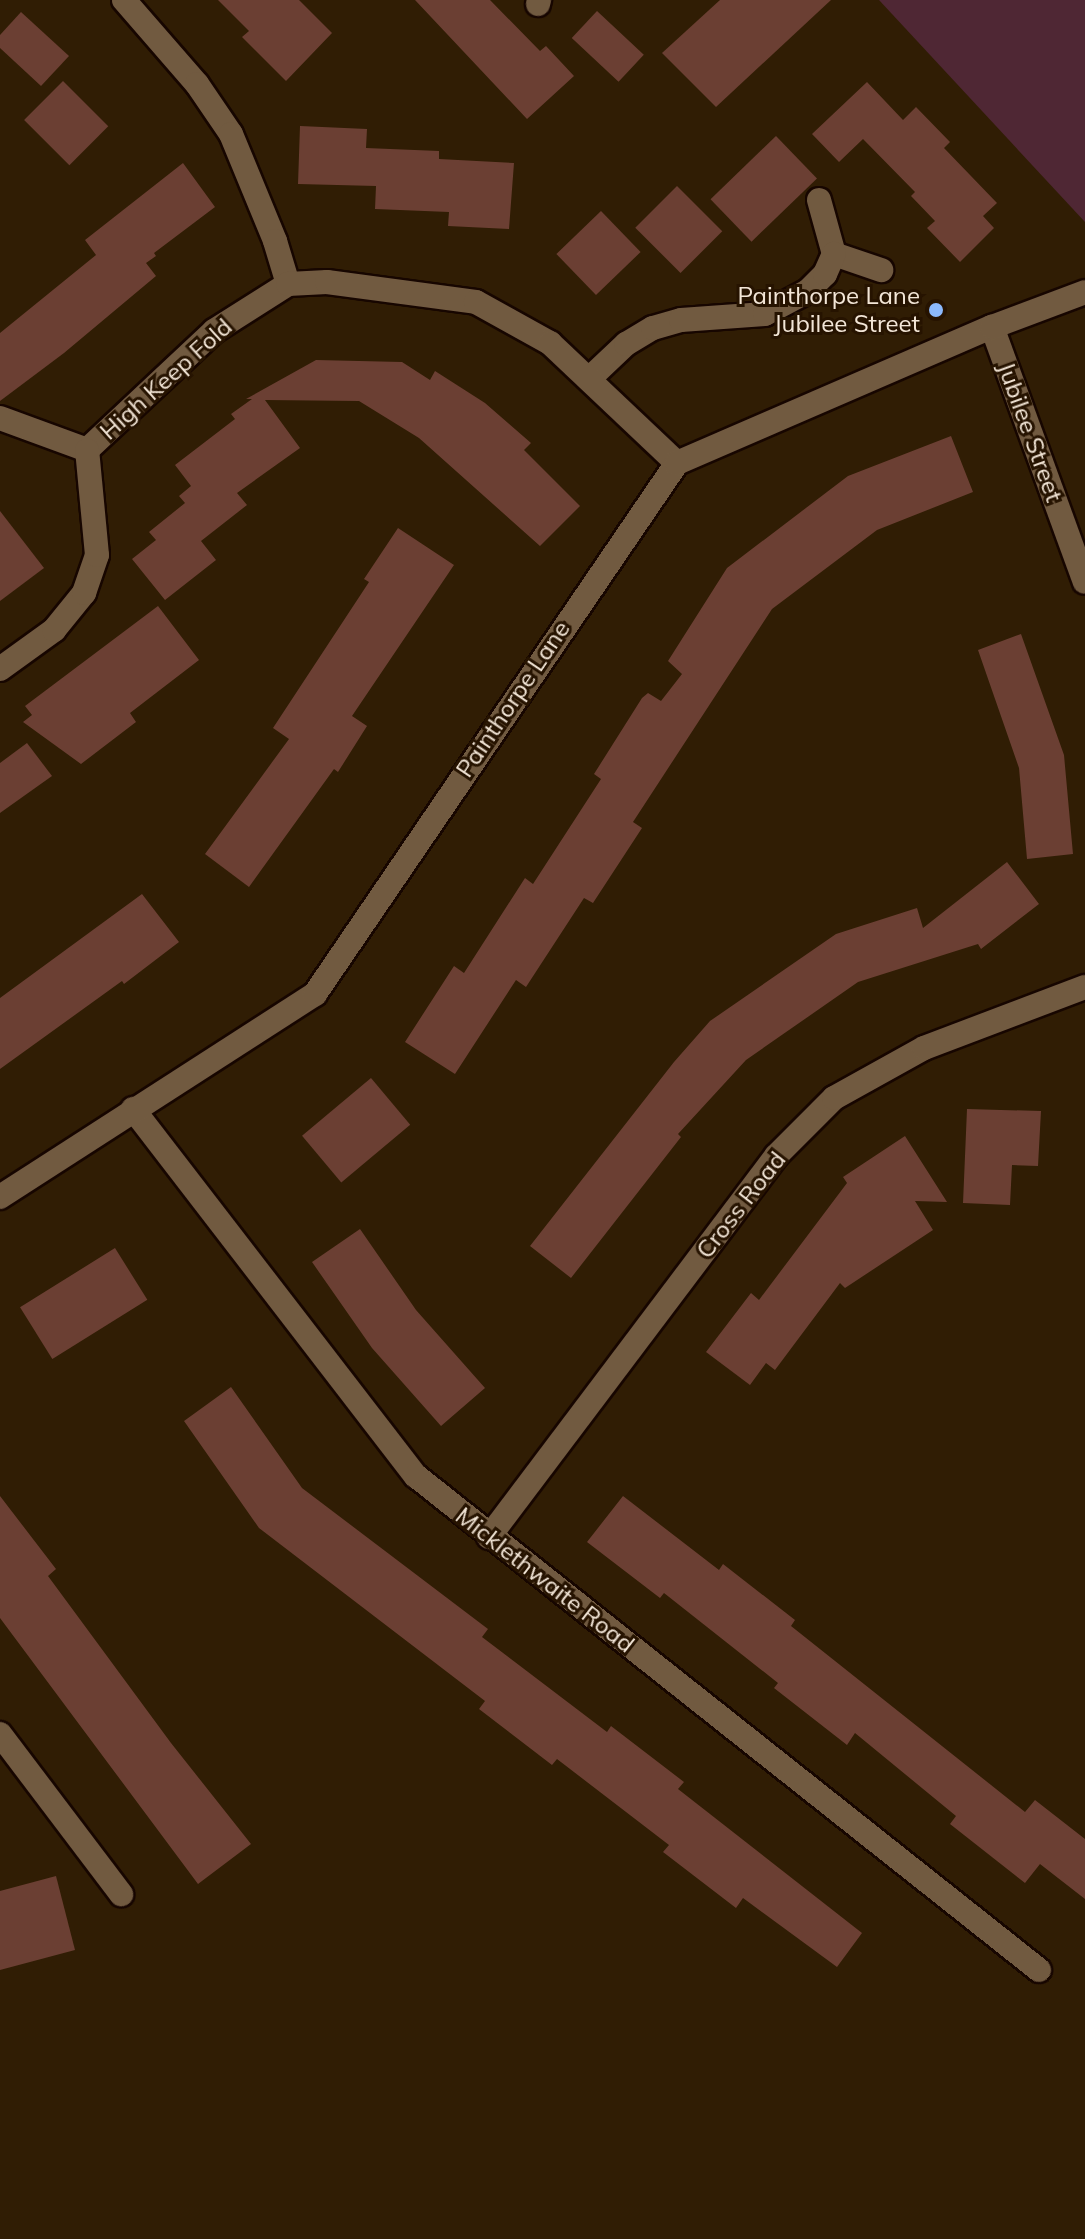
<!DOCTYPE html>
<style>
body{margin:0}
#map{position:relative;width:1085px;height:2239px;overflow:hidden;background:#301d04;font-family:Mulish,sans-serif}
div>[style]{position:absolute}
.green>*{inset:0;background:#4f2734}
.building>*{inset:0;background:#6b3f33;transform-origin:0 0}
.roads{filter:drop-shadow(2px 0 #170600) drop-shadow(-2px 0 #170600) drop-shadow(0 2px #170600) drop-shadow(0 -2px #170600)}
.minor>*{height:24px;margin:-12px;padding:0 12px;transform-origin:12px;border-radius:12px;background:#715a40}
.dots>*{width:22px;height:22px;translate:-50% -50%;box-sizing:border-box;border:4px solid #261300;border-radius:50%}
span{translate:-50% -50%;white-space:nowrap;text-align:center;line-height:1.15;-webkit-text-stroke:6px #261300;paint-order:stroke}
.poi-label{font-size:24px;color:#f3e6d7}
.right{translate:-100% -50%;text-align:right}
.street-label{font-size:24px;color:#f3e6d7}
</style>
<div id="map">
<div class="green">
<div style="clip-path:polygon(879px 0,1085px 0,1085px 222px)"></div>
</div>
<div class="building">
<div style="clip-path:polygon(218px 0,299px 0,332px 33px,286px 81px,242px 37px,249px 31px)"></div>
<div style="clip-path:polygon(415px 0,490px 0,540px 51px,546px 46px,574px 76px,527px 119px)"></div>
<div style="clip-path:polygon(720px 0,831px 0,716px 107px,662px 53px)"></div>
<div style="left:597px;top:11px;width:64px;height:37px;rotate:43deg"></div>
<div style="clip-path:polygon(21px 12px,69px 56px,41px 86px,0 48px,0 35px)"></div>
<div style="left:63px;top:81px;width:64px;height:55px;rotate:45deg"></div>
<div style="clip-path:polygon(867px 82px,903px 120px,916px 107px,950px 142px,944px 148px,997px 203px,983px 216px,994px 228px,960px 262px,927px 228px,935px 221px,911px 196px,915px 192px,863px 139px,839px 162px,812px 134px)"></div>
<div style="clip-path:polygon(300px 126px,367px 129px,366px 148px,439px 151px,439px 159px,514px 163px,509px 229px,448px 226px,449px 212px,375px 209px,376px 186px,298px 184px)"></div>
<div style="left:776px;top:136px;width:59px;height:91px;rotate:46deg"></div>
<div style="clip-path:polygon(183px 163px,215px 207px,154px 253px,156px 256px,146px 263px,156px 276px,64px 353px,0 401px,0 333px,96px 255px,85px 240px)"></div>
<div style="left:677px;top:186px;width:64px;height:59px;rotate:45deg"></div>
<div style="left:601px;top:211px;width:57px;height:62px;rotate:46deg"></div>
<div style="clip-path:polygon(316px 360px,402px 362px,430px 380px,435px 371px,485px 403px,531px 443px,524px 450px,580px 506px,540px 546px,419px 438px,359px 401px,265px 400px,300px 448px,237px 493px,247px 505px,201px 541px,216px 560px,165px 600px,132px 559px,156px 540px,149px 532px,185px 503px,179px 496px,191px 486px,175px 465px,235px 419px,231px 414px,252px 399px,246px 399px)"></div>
<div style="clip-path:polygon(951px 436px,973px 492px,877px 530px,772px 609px,633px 822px,642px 828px,593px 903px,584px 898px,526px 987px,516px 980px,455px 1074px,405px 1042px,454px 966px,464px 973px,525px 878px,533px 884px,601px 779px,594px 774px,642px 698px,648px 693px,661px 701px,682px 674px,668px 661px,727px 568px,848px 476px)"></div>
<div style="clip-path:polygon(0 511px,44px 568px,0 601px)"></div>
<div style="clip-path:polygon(398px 528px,454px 565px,352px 716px,367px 726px,338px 772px,334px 769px,249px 887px,205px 854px,289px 739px,273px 728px,369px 582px,364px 579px)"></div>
<div style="clip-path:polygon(158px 606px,199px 660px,130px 713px,136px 722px,81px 764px,23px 722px,32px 715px,25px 706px)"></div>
<div style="clip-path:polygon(1021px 634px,1064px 755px,1073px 854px,1027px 859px,1019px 768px,978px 650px)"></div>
<div style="clip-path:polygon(27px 743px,52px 776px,0 813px,0 763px)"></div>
<div style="clip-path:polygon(1007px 862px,1039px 904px,981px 949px,978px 944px,858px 982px,746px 1060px,678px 1134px,681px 1137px,571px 1278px,530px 1246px,674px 1062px,710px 1021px,836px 934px,917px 908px,923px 928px)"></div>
<div style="clip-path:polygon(142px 894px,179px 942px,124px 984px,122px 981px,0 1069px,0 998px)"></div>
<div style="left:371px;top:1078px;width:61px;height:90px;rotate:50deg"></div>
<div style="clip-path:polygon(967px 1109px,1041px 1111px,1038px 1166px,1012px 1165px,1010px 1205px,963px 1203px)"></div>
<div style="clip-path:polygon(905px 1136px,947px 1202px,915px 1201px,933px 1230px,845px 1288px,840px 1283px,775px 1370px,766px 1363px,750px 1385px,706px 1352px,751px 1293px,759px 1300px,847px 1183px,843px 1177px)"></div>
<div style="clip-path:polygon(360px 1229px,416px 1310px,485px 1388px,441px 1426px,372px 1348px,312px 1262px)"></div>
<div style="left:115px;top:1248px;width:61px;height:112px;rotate:58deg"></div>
<div style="clip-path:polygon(231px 1387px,302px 1488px,488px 1629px,482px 1637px,607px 1732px,611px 1726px,684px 1782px,678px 1789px,862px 1933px,837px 1967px,743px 1898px,736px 1908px,663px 1852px,669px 1845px,557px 1759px,552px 1765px,479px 1709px,485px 1701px,259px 1528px,184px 1421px)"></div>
<div style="clip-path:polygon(0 1496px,56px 1569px,48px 1576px,171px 1743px,251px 1844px,198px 1884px,0 1618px)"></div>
<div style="clip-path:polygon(623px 1496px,719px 1570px,723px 1564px,795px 1620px,791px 1626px,1025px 1812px,1035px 1800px,1085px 1839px,1085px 1899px,1040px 1864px,1025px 1883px,950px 1824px,956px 1816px,855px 1733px,847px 1745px,774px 1688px,778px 1683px,664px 1593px,660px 1598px,587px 1542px)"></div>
<div style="clip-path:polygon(56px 1876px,75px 1950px,0 1970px,0 1891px)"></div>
</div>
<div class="roads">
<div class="minor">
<div style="left:124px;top:0;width:111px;rotate:49deg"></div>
<div style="left:197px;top:84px;width:60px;rotate:55.8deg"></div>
<div style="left:231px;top:134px;width:116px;rotate:67.6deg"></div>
<div style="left:275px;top:241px;width:45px;rotate:73.2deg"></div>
<div style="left:538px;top:4px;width:4px;rotate:-76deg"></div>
<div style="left:819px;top:200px;width:56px;rotate:74.5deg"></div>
<div style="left:834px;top:254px;width:50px;rotate:18.8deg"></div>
<div style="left:992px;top:327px;width:271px;rotate:70deg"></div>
<div style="left:590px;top:378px;width:50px;rotate:-43.4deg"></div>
<div style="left:626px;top:344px;width:31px;rotate:-31deg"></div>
<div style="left:653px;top:328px;width:29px;rotate:-16deg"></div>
<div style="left:681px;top:320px;width:84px;rotate:-4.1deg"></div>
<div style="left:765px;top:314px;width:49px;rotate:-28.1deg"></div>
<div style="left:808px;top:291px;width:24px;rotate:-45deg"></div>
<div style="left:825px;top:274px;width:22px;rotate:-66deg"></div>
<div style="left:0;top:418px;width:93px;rotate:20.2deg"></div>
<div style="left:87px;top:450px;width:174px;rotate:-43.1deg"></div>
<div style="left:214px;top:331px;width:88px;rotate:-32.4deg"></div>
<div style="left:288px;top:284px;width:39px;rotate:-3deg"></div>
<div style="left:327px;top:282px;width:150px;rotate:7.6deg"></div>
<div style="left:476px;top:302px;width:85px;rotate:29deg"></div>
<div style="left:550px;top:343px;width:175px;rotate:43.4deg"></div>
<div style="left:0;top:669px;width:67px;rotate:-35.8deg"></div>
<div style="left:54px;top:630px;width:48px;rotate:-51deg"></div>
<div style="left:84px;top:593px;width:40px;rotate:-71.1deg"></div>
<div style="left:97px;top:555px;width:105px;rotate:-95.4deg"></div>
<div style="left:133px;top:1109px;width:463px;rotate:52.4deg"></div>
<div style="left:416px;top:1476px;width:795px;rotate:38.41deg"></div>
<div style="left:0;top:1197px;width:375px;rotate:-32.8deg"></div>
<div style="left:315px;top:994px;width:643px;rotate:-55.72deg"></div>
<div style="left:677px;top:463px;width:343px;rotate:-23.4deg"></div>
<div style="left:992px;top:327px;width:99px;rotate:-20.6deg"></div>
<div style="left:489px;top:1537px;width:477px;rotate:-53deg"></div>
<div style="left:776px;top:1156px;width:82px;rotate:-45deg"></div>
<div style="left:834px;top:1098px;width:103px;rotate:-29.1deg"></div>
<div style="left:924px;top:1048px;width:172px;rotate:-20.8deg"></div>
<div style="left:0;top:1734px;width:201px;rotate:52.9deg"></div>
</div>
</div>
<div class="dots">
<div style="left:936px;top:310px;background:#8cb9fc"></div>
</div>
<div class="poi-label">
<span class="right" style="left:920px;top:310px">Painthorpe Lane<br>Jubilee Street</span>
</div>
<div class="street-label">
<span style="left:166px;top:379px;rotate:-42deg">High Keep Fold</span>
<span style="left:1030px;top:432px;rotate:70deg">Jubilee Street</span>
<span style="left:513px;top:699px;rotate:-56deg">Painthorpe Lane</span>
<span style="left:741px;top:1205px;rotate:-52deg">Cross Road</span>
<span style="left:545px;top:1580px;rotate:38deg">Micklethwaite Road</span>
</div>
</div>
